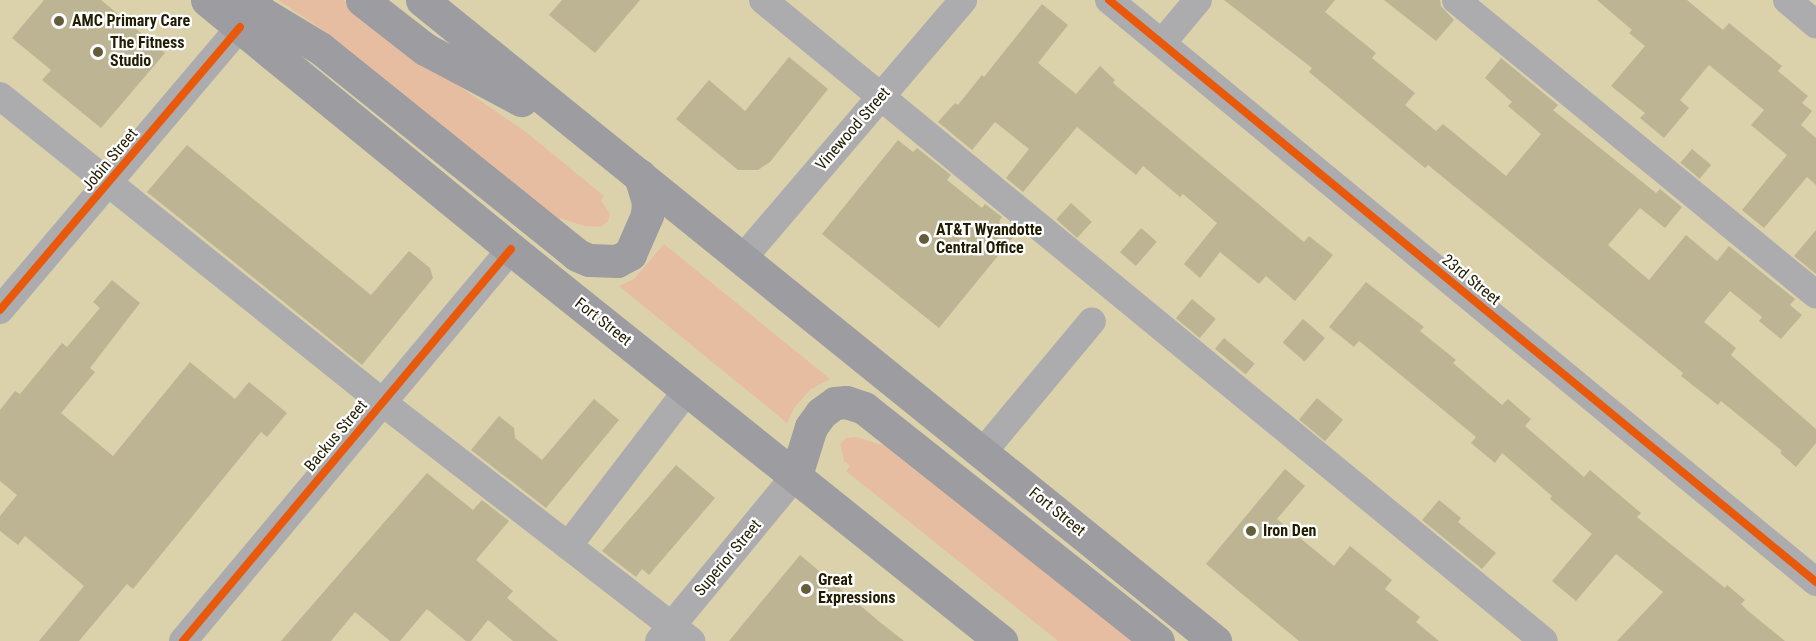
<!DOCTYPE html>
<style>
body{margin:0}
#map{position:relative;width:1816px;height:641px;overflow:hidden;background:#dbd2ac;font-family:"Roboto Condensed",sans-serif}
div>[style]{position:absolute}
.green>*{inset:0;background:#e7bda2}
.building>*{inset:0;background:#bcb493;transform-origin:0 0}
.minor>*{height:28px;margin:-14px;padding:0 14px;transform-origin:14px;border-radius:14px;background:#acacaf}
.major>*{height:33px;margin:-16.5px;padding:0 16.5px;transform-origin:16.5px;border-radius:16.5px;background:#9c9ca1}
.cycleway>*{height:8px;margin:-4px;padding:0 4px;transform-origin:4px;border-radius:4px;background:#e8590c}
.dots>*{width:16px;height:16px;translate:-50% -50%;box-sizing:border-box;border:3px solid #fff;border-radius:50%}
span{translate:-50% -50%;white-space:nowrap;text-align:center;line-height:1.15;-webkit-text-stroke:4.5px #fff;paint-order:stroke}
.poi-label{font-size:16px;color:#221c01;font-weight:700}
.left{translate:0 -50%;text-align:left}
.street-label{font-size:16px;color:#221c01}
</style>
<div id="map">
<div class="green">
<div style="clip-path:polygon(278px 0,343px 0,399px 45px,526px 132px,604px 196px,601px 200px,610px 214px,608px 221px,601px 227px,584px 226px,560px 218px,557px 221px,327px 33px)"></div>
<div style="clip-path:polygon(664px 244px,830px 379px,811px 389px,794px 408px,787px 423px,619px 286px,634px 279px)"></div>
<div style="clip-path:polygon(856px 437px,881px 445px,886px 439px,1134px 641px,1058px 641px,846px 471px,850px 466px,844px 461px,840px 444px,846px 438px)"></div>
</div>
<div class="building">
<div style="clip-path:polygon(44px 0,101px 0,165px 53px,101px 128px,42px 80px,51px 70px,12px 38px)"></div>
<div style="clip-path:polygon(562px 0,640px 0,595px 53px,549px 15px)"></div>
<div style="clip-path:polygon(1224px 0,1335px 0,1325px 12px,1376px 53px,1372px 58px,1415px 93px,1405px 105px,1436px 131px,1443px 124px,1506px 176px,1541px 134px,1508px 106px,1512px 102px,1485px 78px,1501px 58px,1558px 105px,1553px 110px,1656px 193px,1660px 189px,1682px 207px,1665px 228px,1640px 208px,1608px 245px,1649px 280px,1686px 235px,1717px 261px,1729px 246px,1795px 299px,1790px 305px,1802px 315px,1781px 339px,1759px 321px,1762px 317px,1730px 291px,1704px 322px,1736px 348px,1731px 355px,1816px 429px,1816px 443px,1796px 467px,1780px 453px,1782px 451px,1721px 401px,1718px 405px,1681px 376px,1683px 373px,1428px 165px,1425px 168px,1309px 72px,1312px 68px)"></div>
<div style="clip-path:polygon(1384px 0,1440px 0,1441px 6px,1454px 20px,1436px 41px)"></div>
<div style="clip-path:polygon(1597px 0,1687px 0,1723px 30px,1729px 23px,1782px 66px,1778px 71px,1808px 96px,1802px 103px,1812px 111px,1801px 125px,1816px 138px,1816px 185px,1807px 177px,1764px 228px,1742px 210px,1787px 155px,1751px 125px,1764px 110px,1709px 65px,1680px 100px,1689px 108px,1664px 138px,1640px 118px,1645px 113px,1611px 86px,1645px 46px,1629px 33px,1632px 30px)"></div>
<div style="clip-path:polygon(1042px 4px,1068px 25px,1038px 63px,1076px 94px,1100px 66px,1115px 80px,1113px 83px,1304px 242px,1309px 236px,1333px 255px,1295px 301px,1266px 276px,1259px 284px,1220px 252px,1200px 278px,1184px 264px,1217px 223px,1183px 194px,1180px 197px,1143px 166px,1136px 175px,1077px 127px,1023px 192px,1006px 178px,1029px 149px,995px 122px,972px 150px,938px 122px,955px 103px,958px 105px,982px 75px,984px 77px)"></div>
<div style="clip-path:polygon(789px 57px,828px 89px,770px 162px,758px 170px,738px 170px,676px 119px,709px 80px,745px 111px)"></div>
<div style="clip-path:polygon(898px 140px,913px 152px,917px 148px,951px 175px,947px 180px,982px 208px,985px 204px,1002px 217px,999px 222px,1015px 235px,939px 328px,822px 234px)"></div>
<div style="clip-path:polygon(187px 145px,371px 295px,409px 251px,430px 268px,433px 278px,362px 365px,147px 192px)"></div>
<div style="left:1692px;top:149px;width:25px;height:18px;rotate:40deg"></div>
<div style="left:1071px;top:203px;width:28px;height:22px;rotate:42deg"></div>
<div style="left:1141px;top:228px;width:21px;height:32px;rotate:41deg"></div>
<div style="clip-path:polygon(1816px 230px,1816px 274px,1794px 256px)"></div>
<div style="clip-path:polygon(112px 280px,140px 303px,90px 368px,95px 372px,61px 413px,113px 456px,190px 362px,235px 399px,249px 382px,287px 413px,267px 437px,261px 432px,133px 589px,127px 584px,79px 641px,39px 641px,84px 586px,25px 536px,18px 545px,0 531px,0 516px,17px 495px,0 481px,0 410px,15px 391px,20px 394px,62px 343px,67px 347px,100px 308px,93px 302px)"></div>
<div style="clip-path:polygon(1366px 282px,1424px 327px,1420px 331px,1456px 360px,1453px 363px,1502px 405px,1508px 399px,1531px 419px,1525px 426px,1584px 477px,1590px 470px,1641px 513px,1637px 517px,1725px 588px,1727px 585px,1745px 600px,1741px 604px,1747px 610px,1785px 641px,1617px 641px,1663px 592px,1616px 554px,1576px 601px,1552px 581px,1592px 534px,1550px 499px,1552px 496px,1502px 453px,1495px 463px,1471px 443px,1476px 437px,1402px 376px,1359px 341px,1354px 347px,1329px 327px)"></div>
<div style="left:1192px;top:299px;width:31px;height:25px;rotate:40deg"></div>
<div style="left:1303px;top:319px;width:29px;height:31px;rotate:41deg"></div>
<div style="left:1224px;top:338px;width:40px;height:14px;rotate:40deg"></div>
<div style="left:1317px;top:398px;width:34px;height:28px;rotate:40deg"></div>
<div style="clip-path:polygon(594px 399px,619px 420px,546px 508px,471px 450px,499px 416px,514px 428px,515px 438px,542px 460px)"></div>
<div style="clip-path:polygon(676px 465px,715px 498px,649px 575px,642px 569px,636px 577px,602px 551px)"></div>
<div style="clip-path:polygon(1285px 469px,1305px 486px,1277px 519px,1334px 566px,1350px 546px,1392px 580px,1385px 589px,1420px 617px,1416px 622px,1439px 641px,1299px 641px,1206px 564px)"></div>
<div style="clip-path:polygon(427px 473px,473px 510px,482px 500px,509px 521px,476px 560px,513px 591px,507px 598px,558px 641px,513px 641px,488px 620px,471px 641px,466px 641px,427px 609px,400px 641px,390px 641px,355px 612px,331px 641px,281px 641px)"></div>
<div style="clip-path:polygon(1439px 500px,1461px 518px,1458px 522px,1496px 553px,1482px 569px,1422px 520px)"></div>
<div style="clip-path:polygon(800px 555px,881px 623px,904px 641px,729px 641px)"></div>
</div>
<div class="minor">
<div style="left:763px;top:0;width:1010px;rotate:39.38deg"></div>
<div style="left:1109px;top:0;width:916px;rotate:39.46deg"></div>
<div style="left:1456px;top:0;width:465px;rotate:39.3deg"></div>
<div style="left:1787px;top:0;width:38px;rotate:40deg"></div>
<div style="left:1162px;top:43px;width:56px;rotate:-50.1deg"></div>
<div style="left:0;top:96px;width:489px;rotate:38.7deg"></div>
<div style="left:382px;top:402px;width:391px;rotate:37.7deg"></div>
<div style="left:743px;top:258px;width:339px;rotate:-49.5deg"></div>
<div style="left:0;top:310px;width:371px;rotate:-49.7deg"></div>
<div style="left:983px;top:452px;width:170px;rotate:-50.2deg"></div>
<div style="left:568px;top:546px;width:198px;rotate:-52.6deg"></div>
<div style="left:183px;top:641px;width:511px;rotate:-50.08deg"></div>
<div style="left:659px;top:641px;width:215px;rotate:-50.5deg"></div>
</div>
<div class="major">
<div style="left:207px;top:0;width:393px;rotate:39.3deg"></div>
<div style="left:511px;top:249px;width:628px;rotate:38.66deg"></div>
<div style="left:233px;top:0;width:32px;rotate:24deg"></div>
<div style="left:262px;top:13px;width:68px;rotate:31.1deg"></div>
<div style="left:320px;top:48px;width:330px;rotate:38.8deg"></div>
<div style="left:577px;top:255px;width:13px;rotate:23deg"></div>
<div style="left:589px;top:260px;width:28px;rotate:2deg"></div>
<div style="left:617px;top:261px;width:15px;rotate:-28deg"></div>
<div style="left:630px;top:254px;width:43px;rotate:-66.4deg"></div>
<div style="left:647px;top:215px;width:13px;rotate:-86deg"></div>
<div style="left:648px;top:202px;width:28px;rotate:-107deg"></div>
<div style="left:362px;top:0;width:80px;rotate:37.9deg"></div>
<div style="left:425px;top:49px;width:109px;rotate:28deg"></div>
<div style="left:422px;top:0;width:1020px;rotate:38.95deg"></div>
<div style="left:796px;top:475px;width:50px;rotate:-72.6deg"></div>
<div style="left:811px;top:427px;width:17px;rotate:-54deg"></div>
<div style="left:821px;top:413px;width:17px;rotate:-36deg"></div>
<div style="left:835px;top:403px;width:11px;rotate:-5deg"></div>
<div style="left:846px;top:402px;width:19px;rotate:18deg"></div>
<div style="left:864px;top:408px;width:375px;rotate:38.4deg"></div>
</div>
<div class="cycleway">
<div style="left:1109px;top:0;width:916px;rotate:39.46deg"></div>
<div style="left:0;top:310px;width:371px;rotate:-49.7deg"></div>
<div style="left:183px;top:641px;width:511px;rotate:-50.08deg"></div>
</div>
<div class="dots">
<div style="left:59px;top:21px;background:#635c3d"></div>
<div style="left:98px;top:52px;background:#635c3d"></div>
<div style="left:924px;top:239px;background:#635c3d"></div>
<div style="left:1251px;top:531px;background:#635c3d"></div>
<div style="left:806px;top:589px;background:#635c3d"></div>
</div>
<div class="poi-label">
<span class="left" style="left:72px;top:21px">AMC Primary Care</span>
<span class="left" style="left:110px;top:52px">The Fitness<br>Studio</span>
<span class="left" style="left:936px;top:239px">AT&amp;T Wyandotte<br>Central Office</span>
<span class="left" style="left:1263px;top:531px">Iron Den</span>
<span class="left" style="left:818px;top:589px">Great<br>Expressions</span>
</div>
<div class="street-label">
<span style="left:853px;top:129px;rotate:-49deg">Vinewood Street</span>
<span style="left:110px;top:160px;rotate:-50deg">Jobin Street</span>
<span style="left:1471px;top:280px;rotate:39deg">23rd Street</span>
<span style="left:603px;top:322px;rotate:38deg">Fort Street</span>
<span style="left:336px;top:436px;rotate:-50deg">Backus Street</span>
<span style="left:1057px;top:512px;rotate:39deg">Fort Street</span>
<span style="left:728px;top:558px;rotate:-50deg">Superior Street</span>
</div>
</div>
